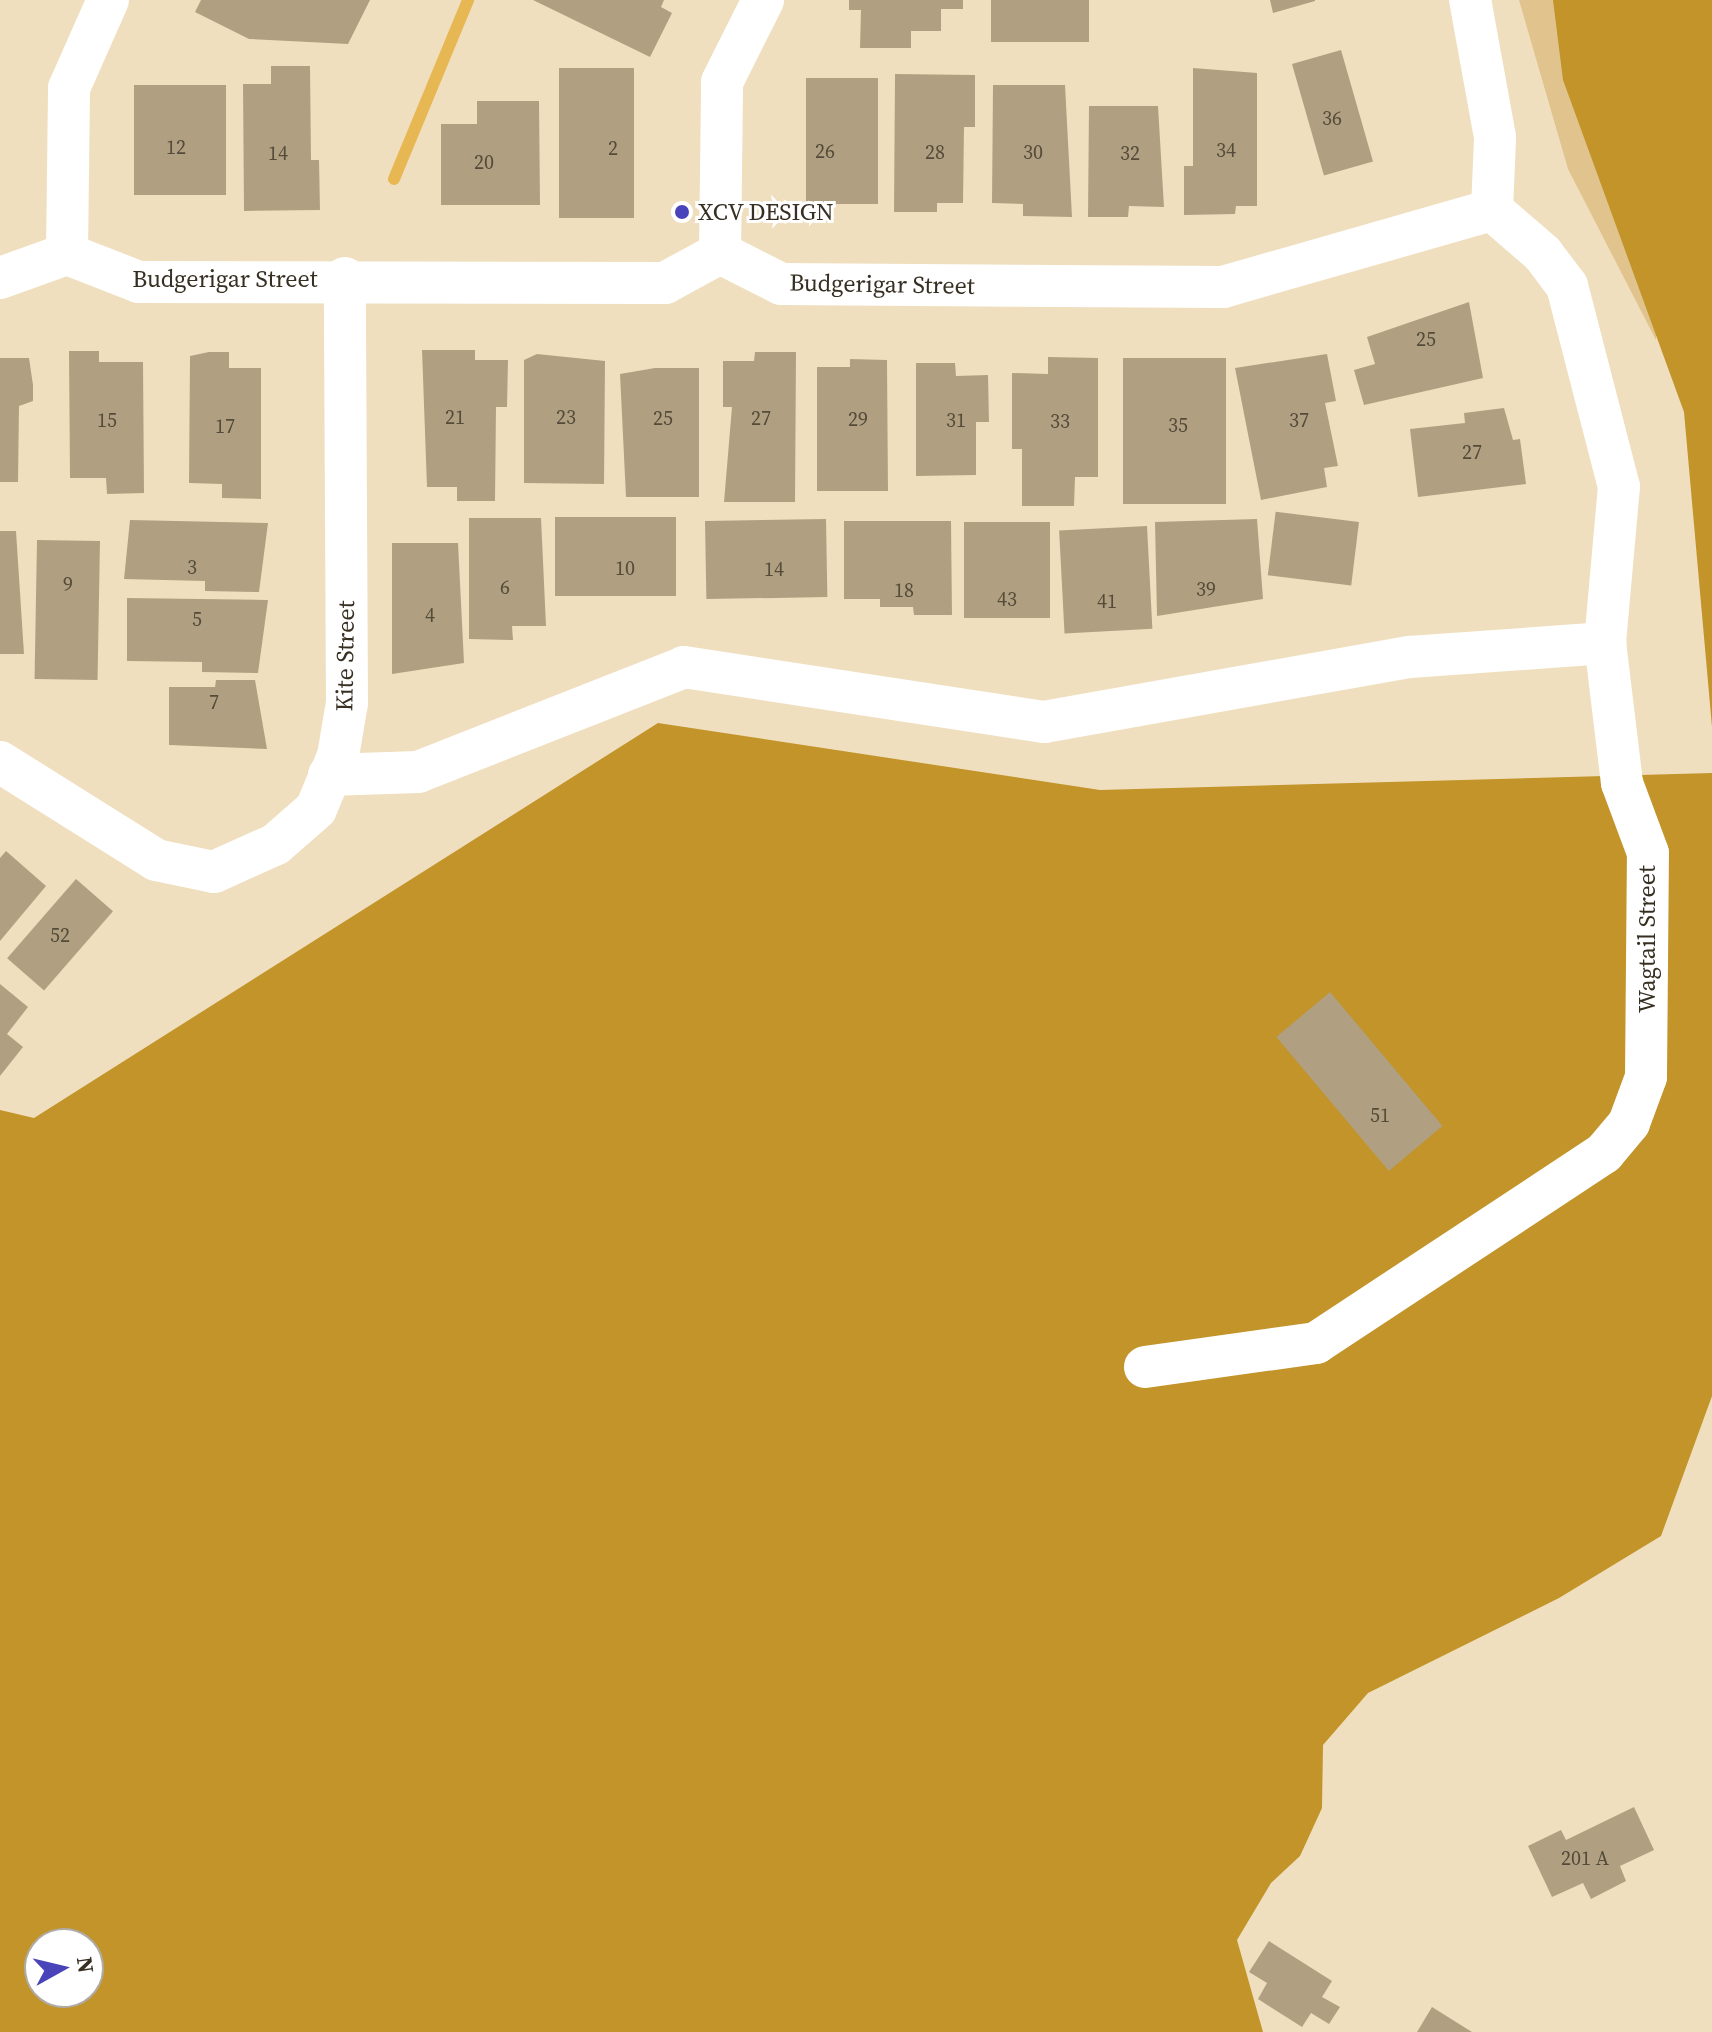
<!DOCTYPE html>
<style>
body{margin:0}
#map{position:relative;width:1712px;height:2032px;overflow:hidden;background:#f0dfbe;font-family:"Source Serif 4",serif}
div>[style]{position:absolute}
.green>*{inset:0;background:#e0c38d}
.forest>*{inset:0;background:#c29429}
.stream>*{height:12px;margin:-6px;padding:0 6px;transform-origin:6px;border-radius:6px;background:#e7b753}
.building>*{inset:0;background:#b0a081;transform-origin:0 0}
.minor>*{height:42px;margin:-21px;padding:0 21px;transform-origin:21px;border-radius:21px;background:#fff}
.dots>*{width:22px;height:22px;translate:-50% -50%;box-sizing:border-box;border:4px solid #fff;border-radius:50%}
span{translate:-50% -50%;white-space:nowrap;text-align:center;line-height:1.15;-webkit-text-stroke:6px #fff;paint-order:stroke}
.number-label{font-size:20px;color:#544b3a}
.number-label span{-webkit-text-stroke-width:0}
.poi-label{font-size:24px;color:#362f22}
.left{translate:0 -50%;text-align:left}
.street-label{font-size:24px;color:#362f22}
.north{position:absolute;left:24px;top:1928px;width:80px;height:80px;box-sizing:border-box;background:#fff;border:2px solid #afaca7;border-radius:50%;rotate:82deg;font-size:22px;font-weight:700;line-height:32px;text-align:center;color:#362f22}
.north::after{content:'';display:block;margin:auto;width:28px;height:36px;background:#4944ba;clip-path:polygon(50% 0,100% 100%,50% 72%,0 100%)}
</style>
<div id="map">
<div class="green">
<div style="clip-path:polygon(1519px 0,1659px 0,1656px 340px,1568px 169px)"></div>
</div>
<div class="forest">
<div style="clip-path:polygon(1553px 0,1712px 0,1712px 727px,1684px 412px,1563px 80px)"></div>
<div style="clip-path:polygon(evenodd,658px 723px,1100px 790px,1712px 773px,1712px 1396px,1661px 1536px,1559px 1598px,1368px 1693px,1323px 1745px,1322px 1808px,1300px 1856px,1271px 1883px,1237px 1940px,1263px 2032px,0 2032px,0 1110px,34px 1118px,658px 723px,40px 1944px,88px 1944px,88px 1992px,40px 1992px,40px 1944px)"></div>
</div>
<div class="stream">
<div style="left:394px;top:179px;width:194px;rotate:-67.5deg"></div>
</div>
<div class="building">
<div style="clip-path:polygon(201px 0,370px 0,348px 44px,249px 39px,195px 12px)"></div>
<div style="clip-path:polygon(533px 0,664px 0,661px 7px,672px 13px,650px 57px)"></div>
<div style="clip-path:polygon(849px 0,963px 0,963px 9px,941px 9px,941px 31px,911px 31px,911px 48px,860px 48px,861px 10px,849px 10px)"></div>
<div style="left:991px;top:0;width:98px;height:42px"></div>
<div style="clip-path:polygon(1270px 0,1315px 0,1315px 1px,1273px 13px)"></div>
<div style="left:1341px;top:50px;width:116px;height:51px;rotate:74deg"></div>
<div style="clip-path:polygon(271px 66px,310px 66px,311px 160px,319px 160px,320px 210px,244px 211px,243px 84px,271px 84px)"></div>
<div style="left:559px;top:68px;width:75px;height:150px"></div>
<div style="clip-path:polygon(1193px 68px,1257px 73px,1257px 206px,1236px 206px,1235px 214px,1184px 215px,1184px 166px,1193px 166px)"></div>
<div style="clip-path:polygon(895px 74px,975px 75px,975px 127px,964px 127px,963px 203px,937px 203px,937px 212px,894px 212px)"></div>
<div style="left:806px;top:78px;width:72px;height:126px"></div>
<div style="left:134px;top:85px;width:92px;height:110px"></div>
<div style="clip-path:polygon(993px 85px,1065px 85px,1072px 217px,1023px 216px,1023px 204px,992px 203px)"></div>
<div style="clip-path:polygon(477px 101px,539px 101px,540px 205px,441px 205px,441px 124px,477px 124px)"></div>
<div style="clip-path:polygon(1089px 106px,1158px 106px,1164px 207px,1129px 206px,1128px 217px,1088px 217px)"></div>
<div style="clip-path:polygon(1469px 302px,1483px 378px,1364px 405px,1354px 370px,1375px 364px,1367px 337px)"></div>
<div style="clip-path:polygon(422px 350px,475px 350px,475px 360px,508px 360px,507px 407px,496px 407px,495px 501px,457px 501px,457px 487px,427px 487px)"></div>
<div style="clip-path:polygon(69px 351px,99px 351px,99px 362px,143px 362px,144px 493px,107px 494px,106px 478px,70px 478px)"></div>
<div style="clip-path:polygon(209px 352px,229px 352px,229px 368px,261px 368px,261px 499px,222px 498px,222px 484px,189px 483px,190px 356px)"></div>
<div style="clip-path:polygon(755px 352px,796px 352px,795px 502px,724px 502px,732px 407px,723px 407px,723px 361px,754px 361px)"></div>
<div style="clip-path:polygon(537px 354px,605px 361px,604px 484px,524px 483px,524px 360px)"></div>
<div style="clip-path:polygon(1327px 354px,1336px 401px,1325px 403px,1338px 466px,1324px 468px,1327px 487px,1261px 500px,1235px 368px)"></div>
<div style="clip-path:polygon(1048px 357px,1098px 358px,1098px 477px,1075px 477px,1074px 506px,1022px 506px,1022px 449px,1012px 449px,1012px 373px,1048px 374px)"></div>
<div style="clip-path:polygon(0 358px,29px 358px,33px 385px,33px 401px,19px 406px,18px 482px,0 482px)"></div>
<div style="left:1123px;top:358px;width:103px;height:146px"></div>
<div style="clip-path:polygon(850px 359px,887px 360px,888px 491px,817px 491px,817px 367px,850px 367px)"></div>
<div style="clip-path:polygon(916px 363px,955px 363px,956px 376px,988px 375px,989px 422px,976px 422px,976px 475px,916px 476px)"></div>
<div style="clip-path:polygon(655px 368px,699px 368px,699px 497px,626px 497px,620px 374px)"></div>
<div style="clip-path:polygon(1504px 408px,1513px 440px,1520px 439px,1526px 484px,1418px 497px,1410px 429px,1465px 423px,1464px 413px)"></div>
<div style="left:676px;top:517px;width:79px;height:121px;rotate:90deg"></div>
<div style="clip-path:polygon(469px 518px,541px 518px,546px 626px,512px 626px,513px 640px,469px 639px)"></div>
<div style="left:826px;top:519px;width:78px;height:121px;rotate:89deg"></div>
<div style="clip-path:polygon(1257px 519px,1263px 599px,1157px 616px,1155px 522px)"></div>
<div style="clip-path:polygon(130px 520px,268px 523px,259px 592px,205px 591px,205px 581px,124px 579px)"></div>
<div style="clip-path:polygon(844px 521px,951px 521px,952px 615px,914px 615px,913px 607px,880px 607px,880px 599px,844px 599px)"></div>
<div style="left:964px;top:522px;width:86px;height:96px"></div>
<div style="left:1359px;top:522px;width:64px;height:84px;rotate:97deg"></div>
<div style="left:1147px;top:526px;width:103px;height:88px;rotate:87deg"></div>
<div style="clip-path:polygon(0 531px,16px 531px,24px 654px,0 654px)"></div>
<div style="left:37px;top:540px;width:63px;height:139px;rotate:1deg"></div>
<div style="clip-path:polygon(392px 543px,458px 543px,464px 663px,392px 674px)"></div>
<div style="clip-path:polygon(127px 598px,268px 600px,258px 673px,202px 672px,202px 662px,127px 661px)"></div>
<div style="clip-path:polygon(216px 680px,255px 680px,267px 749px,169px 745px,169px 687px,215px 687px)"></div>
<div style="clip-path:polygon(6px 851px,46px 886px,0 941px,0 858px)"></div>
<div style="left:76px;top:879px;width:49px;height:105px;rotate:41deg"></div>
<div style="clip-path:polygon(0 984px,28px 1007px,7px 1034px,23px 1047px,0 1076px)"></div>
<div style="left:1330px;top:992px;width:175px;height:70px;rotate:50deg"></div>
<div style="clip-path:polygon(1634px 1807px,1654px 1850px,1620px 1866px,1626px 1881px,1591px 1899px,1583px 1883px,1552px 1897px,1528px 1846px,1561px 1830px,1566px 1840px)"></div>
<div style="clip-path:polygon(1269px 1941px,1332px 1981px,1322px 1997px,1340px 2007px,1329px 2024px,1311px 2013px,1302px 2027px,1258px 1999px,1267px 1983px,1249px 1972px)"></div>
<div style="clip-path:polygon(1432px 2007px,1472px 2032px,1417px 2032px)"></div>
</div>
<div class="minor">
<div style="left:720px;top:253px;width:171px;rotate:-89.3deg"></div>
<div style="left:722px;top:82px;width:92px;rotate:-63.4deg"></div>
<div style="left:67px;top:254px;width:166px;rotate:-89.3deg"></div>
<div style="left:69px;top:88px;width:96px;rotate:-66.1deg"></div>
<div style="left:0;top:278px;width:71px;rotate:-19.7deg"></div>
<div style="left:67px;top:254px;width:77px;rotate:21.3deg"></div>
<div style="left:139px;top:282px;width:526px;rotate:0.11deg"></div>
<div style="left:665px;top:283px;width:63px;rotate:-28.6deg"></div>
<div style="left:720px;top:253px;width:68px;rotate:26.9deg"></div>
<div style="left:781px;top:284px;width:442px;rotate:0.4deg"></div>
<div style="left:1223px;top:287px;width:280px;rotate:-16deg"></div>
<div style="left:0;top:762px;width:184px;rotate:32.1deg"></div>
<div style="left:156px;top:860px;width:59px;rotate:11.7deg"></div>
<div style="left:214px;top:872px;width:68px;rotate:-24.3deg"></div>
<div style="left:276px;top:844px;width:53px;rotate:-41.2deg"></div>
<div style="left:316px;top:809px;width:57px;rotate:-67.5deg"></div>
<div style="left:338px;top:756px;width:54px;rotate:-80.4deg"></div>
<div style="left:347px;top:703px;width:425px;rotate:-90.3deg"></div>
<div style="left:329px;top:775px;width:89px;rotate:-1.9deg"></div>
<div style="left:418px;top:772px;width:286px;rotate:-21.5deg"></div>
<div style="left:684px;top:667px;width:364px;rotate:8.7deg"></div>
<div style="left:1044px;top:722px;width:372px;rotate:-10.1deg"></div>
<div style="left:1410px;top:657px;width:196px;rotate:-4.1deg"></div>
<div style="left:1145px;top:1367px;width:173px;rotate:-8deg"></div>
<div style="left:1316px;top:1343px;width:345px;rotate:-33.4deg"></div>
<div style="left:1604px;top:1153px;width:39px;rotate:-50deg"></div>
<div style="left:1629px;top:1123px;width:49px;rotate:-69.7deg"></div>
<div style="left:1646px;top:1077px;width:224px;rotate:-89.5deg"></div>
<div style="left:1648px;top:853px;width:75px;rotate:-110.4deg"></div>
<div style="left:1622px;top:783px;width:141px;rotate:-96.9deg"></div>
<div style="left:1605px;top:643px;width:157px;rotate:-84.9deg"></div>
<div style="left:1619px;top:487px;width:208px;rotate:-104.5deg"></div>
<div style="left:1567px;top:286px;width:40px;rotate:-127deg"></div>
<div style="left:1543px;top:254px;width:67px;rotate:-139.2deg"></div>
<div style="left:1492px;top:210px;width:73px;rotate:-87.6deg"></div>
<div style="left:1495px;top:137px;width:139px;rotate:-100.3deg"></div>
</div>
<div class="dots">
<div style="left:682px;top:212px;background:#4944ba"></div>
</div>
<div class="number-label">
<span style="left:1332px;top:118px">36</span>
<span style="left:176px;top:147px">12</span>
<span style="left:613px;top:148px">2</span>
<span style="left:1226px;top:150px">34</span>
<span style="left:825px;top:151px">26</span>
<span style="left:935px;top:152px">28</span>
<span style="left:1033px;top:152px">30</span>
<span style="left:278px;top:153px">14</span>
<span style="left:1130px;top:153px">32</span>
<span style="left:484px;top:162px">20</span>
<span style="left:1426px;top:339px">25</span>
<span style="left:455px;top:417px">21</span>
<span style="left:566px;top:417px">23</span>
<span style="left:663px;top:418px">25</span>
<span style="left:761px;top:418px">27</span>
<span style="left:858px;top:419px">29</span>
<span style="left:107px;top:420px">15</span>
<span style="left:956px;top:420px">31</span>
<span style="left:1299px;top:420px">37</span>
<span style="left:1060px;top:421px">33</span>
<span style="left:1178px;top:425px">35</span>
<span style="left:225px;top:426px">17</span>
<span style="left:1472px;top:452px">27</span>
<span style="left:192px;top:567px">3</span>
<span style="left:625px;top:568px">10</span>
<span style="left:774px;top:569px">14</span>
<span style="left:68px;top:584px">9</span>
<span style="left:505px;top:587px">6</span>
<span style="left:1206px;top:589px">39</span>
<span style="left:904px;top:590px">18</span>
<span style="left:1007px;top:599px">43</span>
<span style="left:1107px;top:601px">41</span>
<span style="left:430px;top:615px">4</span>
<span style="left:197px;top:619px">5</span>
<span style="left:214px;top:702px">7</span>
<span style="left:60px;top:935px">52</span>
<span style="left:1380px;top:1115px">51</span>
<span style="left:1585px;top:1858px">201 A</span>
</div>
<div class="poi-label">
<span class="left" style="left:698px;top:212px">XCV DESIGN</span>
</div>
<div class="street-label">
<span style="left:225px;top:279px">Budgerigar Street</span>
<span style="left:882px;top:284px;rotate:1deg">Budgerigar Street</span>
<span style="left:345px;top:656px;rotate:-89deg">Kite Street</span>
<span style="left:1647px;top:939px;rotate:-90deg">Wagtail Street</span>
</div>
<div class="north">N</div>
</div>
